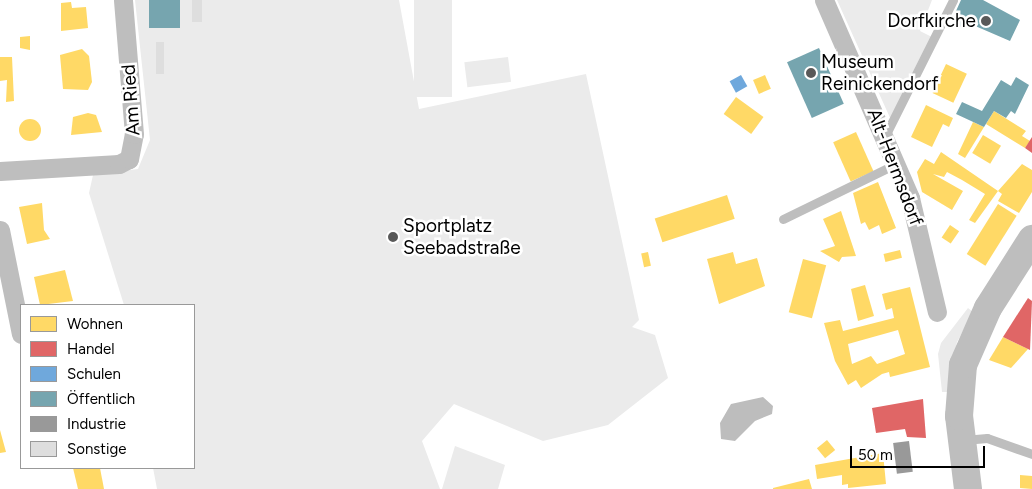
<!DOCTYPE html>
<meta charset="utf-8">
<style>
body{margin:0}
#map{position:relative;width:1032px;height:489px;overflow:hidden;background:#fff;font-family:Figtree,sans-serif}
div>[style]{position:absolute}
.green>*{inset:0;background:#ebebeb;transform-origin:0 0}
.water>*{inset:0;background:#bdbdbd}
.homes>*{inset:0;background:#ffd966;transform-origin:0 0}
.round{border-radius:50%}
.shops>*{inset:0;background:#e06666}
.schools>*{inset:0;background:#6fa8dc;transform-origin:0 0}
.public>*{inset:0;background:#76a5af;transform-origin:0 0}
.industry>*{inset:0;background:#999;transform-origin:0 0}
.building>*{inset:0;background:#dedede;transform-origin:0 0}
.lane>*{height:9px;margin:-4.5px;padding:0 4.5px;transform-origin:4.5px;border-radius:4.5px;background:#bebebe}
.street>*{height:19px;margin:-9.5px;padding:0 9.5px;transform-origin:9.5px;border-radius:9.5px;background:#bebebe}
.primary>*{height:28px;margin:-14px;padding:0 14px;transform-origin:14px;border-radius:14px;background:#bebebe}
.dots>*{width:14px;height:14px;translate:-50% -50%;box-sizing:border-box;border:2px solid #fff;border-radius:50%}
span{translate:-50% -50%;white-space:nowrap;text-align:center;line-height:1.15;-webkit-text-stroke:5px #fff;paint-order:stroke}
.poi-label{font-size:19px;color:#000}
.right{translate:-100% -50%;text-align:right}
.left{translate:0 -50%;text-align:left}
.street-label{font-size:19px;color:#000}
.legend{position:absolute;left:20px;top:304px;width:175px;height:165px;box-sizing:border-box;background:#fff;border:1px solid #999;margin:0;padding:6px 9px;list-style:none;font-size:15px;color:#000}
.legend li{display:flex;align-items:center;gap:10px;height:25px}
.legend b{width:25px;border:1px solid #999}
.scale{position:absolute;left:850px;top:446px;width:135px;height:22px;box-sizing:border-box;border:2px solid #000;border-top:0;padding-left:6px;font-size:15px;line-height:18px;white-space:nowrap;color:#000;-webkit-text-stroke:4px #fff;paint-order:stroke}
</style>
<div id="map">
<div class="green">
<div style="clip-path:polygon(135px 0,399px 0,419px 109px,586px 74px,639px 320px,632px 327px,655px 335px,668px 378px,608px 425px,543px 441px,454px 404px,422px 441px,440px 489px,157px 489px,153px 468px,194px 468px,194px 305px,124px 305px,89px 193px,93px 175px,138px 169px,150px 140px)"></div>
<div style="left:414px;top:0;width:38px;height:97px"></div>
<div style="clip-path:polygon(837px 0,932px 0,920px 31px,932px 37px,891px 120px)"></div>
<div style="left:508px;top:57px;width:25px;height:44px;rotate:83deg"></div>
<div style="clip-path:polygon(968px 308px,973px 312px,957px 342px,947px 392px,942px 392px,938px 354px,941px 343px)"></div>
<div style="clip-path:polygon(455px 446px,505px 465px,498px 489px,442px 489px)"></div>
</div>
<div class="water">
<div style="clip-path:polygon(763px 397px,773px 406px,772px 414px,755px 421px,735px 441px,721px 439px,720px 423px,731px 404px)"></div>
</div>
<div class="homes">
<div style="clip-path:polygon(71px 2px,72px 8px,86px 7px,88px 28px,61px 31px,61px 3px)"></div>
<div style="clip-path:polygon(30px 36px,30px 50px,20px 48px,20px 37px)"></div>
<div style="clip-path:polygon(82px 49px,89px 56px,92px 82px,88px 90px,63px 89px,60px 55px)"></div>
<div style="clip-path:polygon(0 57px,12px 57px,14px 101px,6px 102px,7px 80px,0 81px)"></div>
<div style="left:946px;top:64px;width:23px;height:32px;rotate:25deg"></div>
<div style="left:765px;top:75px;width:15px;height:13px;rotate:67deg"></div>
<div style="left:736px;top:97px;width:34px;height:21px;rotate:36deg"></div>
<div style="clip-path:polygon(926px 105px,953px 118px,949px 127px,943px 124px,932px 147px,911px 137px)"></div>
<div style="clip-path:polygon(994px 111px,1026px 131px,1022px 136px,1030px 141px,1025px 148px,986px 124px)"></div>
<div style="clip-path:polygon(88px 113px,96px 115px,102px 132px,71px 135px,73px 117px)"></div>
<div class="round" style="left:19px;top:119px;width:22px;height:22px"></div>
<div style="clip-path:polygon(973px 122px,984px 127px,965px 158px,958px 154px)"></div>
<div style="left:856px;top:132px;width:43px;height:25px;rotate:66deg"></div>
<div style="left:983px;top:135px;width:21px;height:21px;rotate:31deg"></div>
<div style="clip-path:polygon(941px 152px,998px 191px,975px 223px,969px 220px,985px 194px,962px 180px,947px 172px,944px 177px,933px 174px,963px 191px,952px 210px,922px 192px,917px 172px,925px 159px,934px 164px)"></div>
<div style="clip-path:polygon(1022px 164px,1032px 170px,1032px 192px,1019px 213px,998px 201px,1002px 194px,998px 191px)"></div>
<div style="clip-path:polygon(878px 182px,896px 228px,882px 234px,879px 225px,869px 230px,865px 222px,861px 224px,853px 193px)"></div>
<div style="left:727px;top:195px;width:25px;height:76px;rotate:72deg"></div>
<div style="clip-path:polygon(42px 203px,44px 230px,50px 239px,27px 244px,19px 207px)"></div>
<div style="left:998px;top:204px;width:22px;height:59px;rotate:32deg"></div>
<div style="clip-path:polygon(841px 211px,856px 256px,842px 257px,839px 262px,820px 251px,835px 246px,823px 219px)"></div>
<div style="left:950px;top:225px;width:11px;height:15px;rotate:34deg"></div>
<div style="left:900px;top:250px;width:8px;height:17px;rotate:76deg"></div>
<div style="left:648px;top:252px;width:14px;height:7px;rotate:78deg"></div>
<div style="clip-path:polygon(733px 252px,736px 264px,757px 258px,765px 286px,719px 304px,707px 259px)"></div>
<div style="left:803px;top:259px;width:24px;height:55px;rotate:15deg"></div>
<div style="clip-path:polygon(65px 270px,73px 301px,40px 305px,34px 277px)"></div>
<div style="clip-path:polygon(865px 285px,874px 316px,858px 321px,851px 289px)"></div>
<div style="clip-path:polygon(evenodd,910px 287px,930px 367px,890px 377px,889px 372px,882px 374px,861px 388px,856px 380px,848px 385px,835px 361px,824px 323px,840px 320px,843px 331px,894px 318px,892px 308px,886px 310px,882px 294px,910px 287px,898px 330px,905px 354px,877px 364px,871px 356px,852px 364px,848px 344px,898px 330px)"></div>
<div style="clip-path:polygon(1003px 337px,1028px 349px,1011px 368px,989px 360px)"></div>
<div style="clip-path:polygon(0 430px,6px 452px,0 453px)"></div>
<div style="left:827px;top:440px;width:13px;height:13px;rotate:51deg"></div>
<div style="clip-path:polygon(883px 453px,886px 484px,848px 488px,848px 484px,842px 485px,842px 475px,817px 479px,815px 465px)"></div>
<div style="clip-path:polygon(73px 468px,100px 468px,104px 489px,78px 489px)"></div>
<div style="clip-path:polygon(1020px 475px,1032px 476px,1032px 489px,1020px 488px)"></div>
<div style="clip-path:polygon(809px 479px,812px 489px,773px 489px,773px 488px)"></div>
</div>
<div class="shops">
<div style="clip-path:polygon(1032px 137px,1032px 153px,1025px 148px)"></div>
<div style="clip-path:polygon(1028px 298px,1032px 301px,1030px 350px,1003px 337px)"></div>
<div style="clip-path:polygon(923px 399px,926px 438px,907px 437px,905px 429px,876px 433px,872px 408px)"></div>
</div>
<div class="schools">
<div style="left:741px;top:75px;width:13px;height:13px;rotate:61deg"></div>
</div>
<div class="public">
<div style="left:149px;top:0;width:31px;height:28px"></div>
<div style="clip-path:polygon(961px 0,983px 0,1020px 20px,1010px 41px,966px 22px,963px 28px,951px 22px)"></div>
<div style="left:819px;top:48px;width:61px;height:35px;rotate:66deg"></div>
<div style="clip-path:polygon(1016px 77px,1029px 85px,1015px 114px,1011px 111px,1006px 118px,994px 111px,984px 127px,956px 114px,962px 102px,982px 111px,1001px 80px,1011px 86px)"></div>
</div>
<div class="industry">
<div style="left:909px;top:441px;width:31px;height:16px;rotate:83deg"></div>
</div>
<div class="building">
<div style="left:192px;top:0;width:10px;height:22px"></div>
<div style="left:156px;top:42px;width:8px;height:32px"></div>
</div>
<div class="lane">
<div style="left:885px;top:136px;width:152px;rotate:-63.4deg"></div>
<div style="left:783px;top:219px;width:126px;rotate:-26deg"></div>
<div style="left:964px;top:440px;width:23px;rotate:-5deg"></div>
<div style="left:987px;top:438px;width:48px;rotate:19.6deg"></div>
</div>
<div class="street">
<div style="left:824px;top:0;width:216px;rotate:66.5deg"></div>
<div style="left:910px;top:198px;width:117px;rotate:76.7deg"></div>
<div style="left:0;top:171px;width:119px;rotate:-3.4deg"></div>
<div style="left:119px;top:164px;width:11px;rotate:-27deg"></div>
<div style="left:129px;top:159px;width:25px;rotate:-79deg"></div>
<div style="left:134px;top:134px;width:134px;rotate:-94.7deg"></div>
<div style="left:0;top:230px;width:106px;rotate:78.6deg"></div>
</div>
<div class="primary">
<div style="left:968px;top:489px;width:74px;rotate:-97deg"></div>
<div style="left:959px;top:416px;width:51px;rotate:-85.5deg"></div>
<div style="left:963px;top:365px;width:62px;rotate:-66.3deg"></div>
<div style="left:988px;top:308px;width:82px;rotate:-57.5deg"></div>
</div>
<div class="dots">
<div style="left:986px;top:21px;background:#595959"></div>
<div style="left:811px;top:73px;background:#595959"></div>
<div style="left:393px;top:237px;background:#595959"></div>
</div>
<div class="poi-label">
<span class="right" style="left:976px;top:21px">Dorfkirche</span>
<span class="left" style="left:821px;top:73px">Museum<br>Reinickendorf</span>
<span class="left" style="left:403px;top:237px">Sportplatz<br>Seebadstraße</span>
</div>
<div class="street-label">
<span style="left:131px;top:100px;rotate:-94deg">Am Ried</span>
<span style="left:895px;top:167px;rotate:69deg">Alt-Hermsdorf</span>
</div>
<ul class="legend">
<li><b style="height:14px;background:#ffd966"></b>Wohnen</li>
<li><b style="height:14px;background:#e06666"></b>Handel</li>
<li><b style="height:14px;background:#6fa8dc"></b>Schulen</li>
<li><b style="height:14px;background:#76a5af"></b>Öffentlich</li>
<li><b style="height:14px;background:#999"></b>Industrie</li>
<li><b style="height:14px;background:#dedede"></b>Sonstige</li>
</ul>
<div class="scale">50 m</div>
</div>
